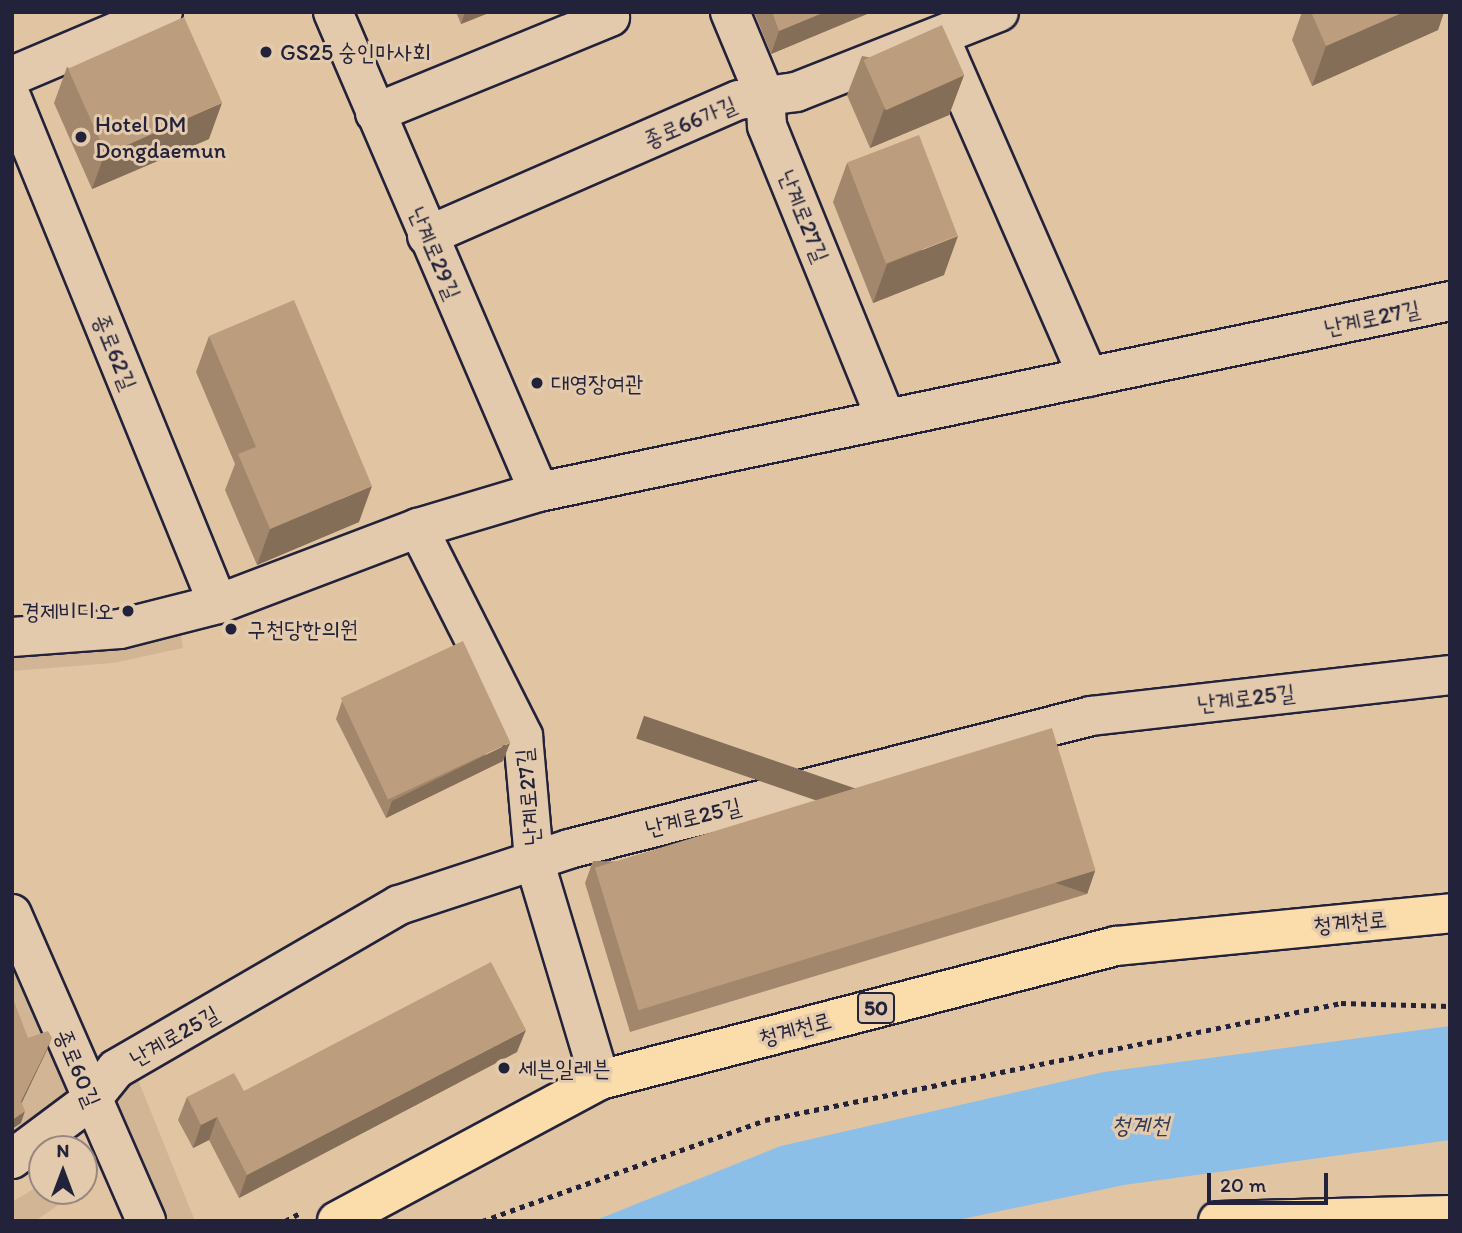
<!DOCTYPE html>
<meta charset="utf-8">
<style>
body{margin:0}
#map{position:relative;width:1462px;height:1233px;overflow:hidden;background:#e1c4a2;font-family:Itim,"Poor Story",sans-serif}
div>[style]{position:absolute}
.built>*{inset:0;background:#d2b595}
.water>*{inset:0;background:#8bbfe8}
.path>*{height:4.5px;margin-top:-2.25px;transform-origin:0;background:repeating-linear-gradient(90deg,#22223b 0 5px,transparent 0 10px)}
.roads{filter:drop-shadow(2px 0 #22223b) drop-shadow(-2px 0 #22223b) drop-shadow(0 2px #22223b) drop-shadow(0 -2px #22223b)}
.minor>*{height:38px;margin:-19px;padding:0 19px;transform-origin:19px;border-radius:19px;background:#e4caac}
.major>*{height:38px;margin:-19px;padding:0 19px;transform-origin:19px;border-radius:19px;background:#faddab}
.wall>*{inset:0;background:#a2876c}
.shaded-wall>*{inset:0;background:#846e58;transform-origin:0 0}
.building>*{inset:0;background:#bc9d7d;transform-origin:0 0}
.dots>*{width:19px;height:19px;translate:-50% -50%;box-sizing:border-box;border:4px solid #e4caac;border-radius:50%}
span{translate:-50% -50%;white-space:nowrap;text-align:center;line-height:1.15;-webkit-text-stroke:6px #e4caac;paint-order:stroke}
.shield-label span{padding:2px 5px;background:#e4caac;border:2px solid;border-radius:5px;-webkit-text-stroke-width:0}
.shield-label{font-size:21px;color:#22223b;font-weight:700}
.poi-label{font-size:23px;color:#22223b}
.left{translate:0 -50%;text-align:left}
.right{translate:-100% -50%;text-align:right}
.street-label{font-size:23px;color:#22223b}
.water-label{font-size:24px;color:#323a55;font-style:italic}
.frame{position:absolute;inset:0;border:14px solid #22223b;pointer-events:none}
.north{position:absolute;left:28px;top:1135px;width:70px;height:70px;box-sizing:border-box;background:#e4caac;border:2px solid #96877f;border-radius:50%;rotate:0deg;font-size:19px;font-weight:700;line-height:28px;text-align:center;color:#22223b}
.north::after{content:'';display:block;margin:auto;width:24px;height:32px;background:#22223b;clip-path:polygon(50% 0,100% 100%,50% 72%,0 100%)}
.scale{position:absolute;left:1207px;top:1173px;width:121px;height:32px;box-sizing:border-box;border:4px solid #22223b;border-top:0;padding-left:9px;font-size:21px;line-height:24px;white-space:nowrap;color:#22223b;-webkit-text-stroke:5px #e4caac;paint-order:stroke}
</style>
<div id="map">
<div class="built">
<div style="clip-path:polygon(176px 607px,183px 648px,113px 663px,12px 671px,12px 623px)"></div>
<div style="clip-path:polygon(12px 908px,75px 1058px,103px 1067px,128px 1055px,195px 1221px,151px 1221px,93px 1091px,12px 1151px)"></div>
<div style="clip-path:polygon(42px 1184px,42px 1191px,79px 1191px,35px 1221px,12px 1221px,12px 1202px)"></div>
</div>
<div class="water">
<div style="clip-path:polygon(1450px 1026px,1450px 1140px,1124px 1185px,953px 1221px,594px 1221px,781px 1146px,1104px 1072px)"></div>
</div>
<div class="path">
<div style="left:285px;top:1221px;width:17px;rotate:-28deg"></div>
<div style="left:482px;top:1221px;width:300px;rotate:-19.6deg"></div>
<div style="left:765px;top:1120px;width:588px;rotate:-11.48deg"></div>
<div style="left:1341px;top:1003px;width:109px;rotate:1.6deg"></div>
</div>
<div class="roads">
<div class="minor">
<div style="left:333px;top:12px;width:522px;rotate:66.77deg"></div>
<div style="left:730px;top:12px;width:91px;rotate:67.4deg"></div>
<div style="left:765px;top:96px;width:30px;rotate:86deg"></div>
<div style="left:767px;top:126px;width:316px;rotate:67.9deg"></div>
<div style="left:940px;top:38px;width:370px;rotate:66.4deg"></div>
<div style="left:12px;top:76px;width:164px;rotate:-23deg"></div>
<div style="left:12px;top:99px;width:545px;rotate:67.81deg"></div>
<div style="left:375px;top:113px;width:254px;rotate:-22.2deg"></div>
<div style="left:427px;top:236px;width:340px;rotate:-23.6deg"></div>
<div style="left:739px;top:100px;width:58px;rotate:-8deg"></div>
<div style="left:796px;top:92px;width:218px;rotate:-21.5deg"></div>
<div style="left:418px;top:528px;width:233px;rotate:63.2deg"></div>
<div style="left:523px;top:736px;width:124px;rotate:84.9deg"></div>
<div style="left:534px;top:860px;width:230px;rotate:73.3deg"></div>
<div style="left:12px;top:637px;width:108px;rotate:-4.2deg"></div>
<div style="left:120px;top:629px;width:101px;rotate:-14.3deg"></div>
<div style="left:218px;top:604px;width:214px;rotate:-20.8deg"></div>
<div style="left:418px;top:528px;width:126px;rotate:-16.6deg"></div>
<div style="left:539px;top:492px;width:931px;rotate:-11.84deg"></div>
<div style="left:12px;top:914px;width:335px;rotate:66.4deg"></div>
<div style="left:12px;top:1159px;width:99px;rotate:-36.8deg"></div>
<div style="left:91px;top:1100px;width:40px;rotate:-51deg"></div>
<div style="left:116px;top:1069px;width:327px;rotate:-30.1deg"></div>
<div style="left:399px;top:905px;width:179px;rotate:-18.2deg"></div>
<div style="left:569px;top:849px;width:539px;rotate:-14.29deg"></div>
<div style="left:1091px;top:716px;width:361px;rotate:-6.5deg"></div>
</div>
<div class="major">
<div style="left:337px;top:1221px;width:298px;rotate:-28.2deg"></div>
<div style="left:600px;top:1080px;width:533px;rotate:-14.56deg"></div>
<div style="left:1116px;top:946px;width:336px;rotate:-5.6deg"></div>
<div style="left:1218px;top:1221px;width:232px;rotate:-1.5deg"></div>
</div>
</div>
<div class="wall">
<div style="clip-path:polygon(456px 12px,491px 12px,461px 24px)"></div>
<div style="clip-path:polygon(754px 12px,868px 12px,867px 14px,771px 54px)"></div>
<div style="clip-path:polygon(1302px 12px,1444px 12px,1438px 30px,1312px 86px,1292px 40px)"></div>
<div style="clip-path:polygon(862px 56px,964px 75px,949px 115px,870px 148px,847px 95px)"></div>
<div style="clip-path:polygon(67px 67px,209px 139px,92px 189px,54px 103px)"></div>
<div style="clip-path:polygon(847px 163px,944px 275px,873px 303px,833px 202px)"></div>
<div style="clip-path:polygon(209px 336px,359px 522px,257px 565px,225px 490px,235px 464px,196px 372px)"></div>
<div style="clip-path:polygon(342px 701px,503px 761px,386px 818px,336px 719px)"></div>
<div style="clip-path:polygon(593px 861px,1095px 871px,1087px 894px,630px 1032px,585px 883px)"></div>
<div style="clip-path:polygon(517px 1052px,239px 1198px,209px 1140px,193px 1148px,178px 1120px,187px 1097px,244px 1091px)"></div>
</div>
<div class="shaded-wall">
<div style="clip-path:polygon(465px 12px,491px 12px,461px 24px)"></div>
<div style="clip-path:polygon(825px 12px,868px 12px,867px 14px,771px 54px,779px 31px)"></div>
<div style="clip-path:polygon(1404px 12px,1444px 12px,1438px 30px,1312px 86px,1326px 46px)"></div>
<div style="clip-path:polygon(964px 75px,949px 115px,870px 148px,884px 109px)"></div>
<div style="clip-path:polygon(222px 103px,209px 139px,92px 189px,105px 153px)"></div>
<div style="clip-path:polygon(958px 236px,944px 275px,873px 303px,887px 264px)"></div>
<div style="clip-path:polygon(372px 486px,359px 522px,257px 565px,270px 529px)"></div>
<div style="clip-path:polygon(510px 743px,503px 761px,386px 818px,392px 801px)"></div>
<div style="left:1095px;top:871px;width:24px;height:477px;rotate:109deg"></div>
<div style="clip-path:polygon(526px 1030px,517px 1052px,239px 1198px,247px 1175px)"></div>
<div style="clip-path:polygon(52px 1038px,47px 1050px,17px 1113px,21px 1101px)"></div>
<div style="clip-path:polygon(25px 1111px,21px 1123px,12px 1129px,12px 1120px)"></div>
<div style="clip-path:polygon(217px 1117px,209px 1140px,193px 1148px,201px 1125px)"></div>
</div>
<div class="building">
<div style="clip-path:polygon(772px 12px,825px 12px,779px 31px)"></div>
<div style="clip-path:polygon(1311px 12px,1404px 12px,1326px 46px)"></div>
<div style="left:184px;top:17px;width:94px;height:127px;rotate:66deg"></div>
<div style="left:942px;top:25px;width:55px;height:86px;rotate:66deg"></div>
<div style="left:919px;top:135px;width:108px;height:77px;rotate:69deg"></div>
<div style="clip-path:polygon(294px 300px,372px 486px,270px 529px,238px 454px,256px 447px,209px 336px)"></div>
<div style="left:463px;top:641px;width:112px;height:135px;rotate:65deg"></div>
<div style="left:1052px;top:728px;width:149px;height:478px;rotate:73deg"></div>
<div style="clip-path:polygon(491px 962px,526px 1030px,247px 1175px,217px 1117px,201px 1125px,187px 1097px,234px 1073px,244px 1091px)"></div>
<div style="clip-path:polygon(12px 996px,28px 1038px,48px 1031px,52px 1038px,21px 1101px,25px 1111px,12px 1120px)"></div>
</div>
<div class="dots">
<div style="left:266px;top:52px;background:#22223b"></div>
<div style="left:81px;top:137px;background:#22223b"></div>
<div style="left:537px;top:383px;background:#22223b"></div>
<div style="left:128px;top:611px;background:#22223b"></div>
<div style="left:231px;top:629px;background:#22223b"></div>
<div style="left:504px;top:1068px;background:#22223b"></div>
</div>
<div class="shield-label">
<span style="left:876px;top:1008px">50</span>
</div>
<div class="poi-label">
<span class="left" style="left:280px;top:52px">GS25 숭인마사회</span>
<span class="left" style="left:95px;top:137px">Hotel DM<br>Dongdaemun</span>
<span class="left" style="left:551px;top:383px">대영장여관</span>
<span class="right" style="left:114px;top:611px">경제비디오</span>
<span class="left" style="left:247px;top:629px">구천당한의원</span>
<span class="left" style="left:518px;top:1068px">세븐일레븐</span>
</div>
<div class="street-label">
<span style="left:690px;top:122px;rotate:-23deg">종로66가길</span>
<span style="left:804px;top:216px;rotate:68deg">난계로27길</span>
<span style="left:435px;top:253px;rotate:67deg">난계로29길</span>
<span style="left:1372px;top:318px;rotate:-12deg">난계로27길</span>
<span style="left:115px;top:352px;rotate:68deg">종로62길</span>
<span style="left:1246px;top:698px;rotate:-7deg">난계로25길</span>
<span style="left:528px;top:797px;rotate:-95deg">난계로27길</span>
<span style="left:693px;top:817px;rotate:-14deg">난계로25길</span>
<span style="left:1350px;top:922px;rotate:-5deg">청계천로</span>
<span style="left:795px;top:1029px;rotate:-15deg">청계천로</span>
<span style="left:174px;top:1036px;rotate:-30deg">난계로25길</span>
<span style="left:78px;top:1068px;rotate:67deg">종로60길</span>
</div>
<div class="water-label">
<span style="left:1140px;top:1125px">청계천</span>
</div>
<div class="frame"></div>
<div class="north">N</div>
<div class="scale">20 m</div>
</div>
